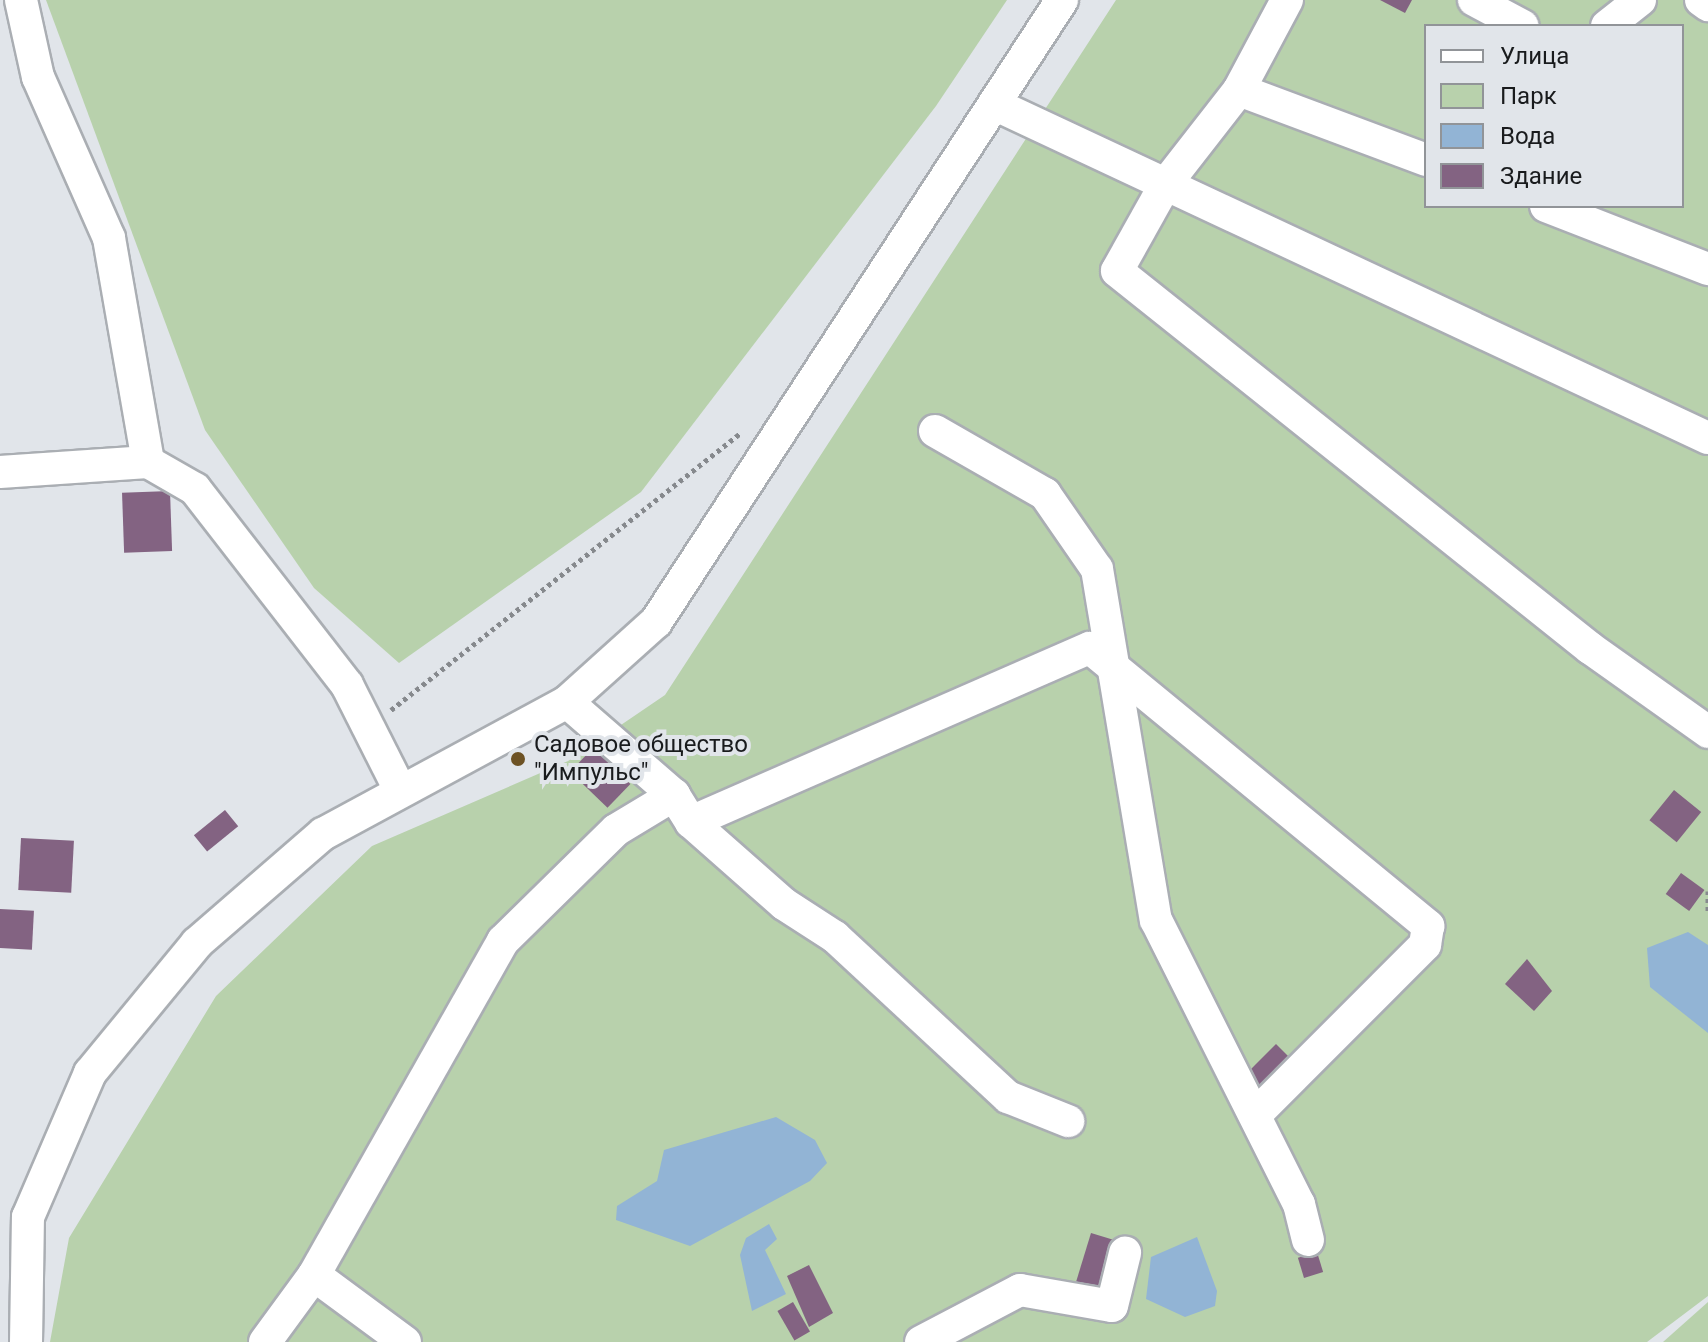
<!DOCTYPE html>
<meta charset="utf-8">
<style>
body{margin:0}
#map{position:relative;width:1708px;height:1342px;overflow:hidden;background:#e1e5ea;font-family:Roboto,sans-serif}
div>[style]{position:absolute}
.green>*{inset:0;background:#b8d1ac}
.water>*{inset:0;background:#92b4d5}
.building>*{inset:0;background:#836382;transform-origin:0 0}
.path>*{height:5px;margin-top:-2.5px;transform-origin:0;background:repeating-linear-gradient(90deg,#86898d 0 4px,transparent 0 8px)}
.roads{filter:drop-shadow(2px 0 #aaaeb3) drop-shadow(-2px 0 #aaaeb3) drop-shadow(0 2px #aaaeb3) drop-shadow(0 -2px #aaaeb3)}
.minor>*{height:32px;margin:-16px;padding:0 16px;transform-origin:16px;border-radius:16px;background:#fff}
.dots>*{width:22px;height:22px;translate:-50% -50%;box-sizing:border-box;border:4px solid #e1e5ea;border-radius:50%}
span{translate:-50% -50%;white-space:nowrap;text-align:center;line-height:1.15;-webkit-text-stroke:8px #e1e5ea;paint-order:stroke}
.poi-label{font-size:24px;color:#191b1d}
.left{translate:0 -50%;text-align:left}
.legend{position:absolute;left:1424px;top:24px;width:260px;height:184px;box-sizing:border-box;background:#e1e5ea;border:2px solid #919498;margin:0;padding:10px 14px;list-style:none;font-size:24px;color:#191b1d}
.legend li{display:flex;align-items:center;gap:16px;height:40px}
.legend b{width:40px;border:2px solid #919498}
</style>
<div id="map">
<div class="green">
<div style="clip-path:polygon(46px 0,1007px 0,936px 106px,641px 492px,399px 663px,314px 588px,205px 430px)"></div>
<div style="clip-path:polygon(evenodd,1116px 0,1708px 0,1708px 1296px,1647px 1342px,50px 1342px,69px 1238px,216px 996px,372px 846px,568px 761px,665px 695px,1116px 0,1426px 26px,1682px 26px,1682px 206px,1426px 206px,1426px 26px)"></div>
<div style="clip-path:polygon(1708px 1302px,1708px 1342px,1663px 1342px)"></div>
</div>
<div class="water">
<div style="clip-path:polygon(1688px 932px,1708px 945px,1708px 1033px,1650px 987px,1647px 948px)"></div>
<div style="clip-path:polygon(776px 1117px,815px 1140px,827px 1163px,810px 1181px,690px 1246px,616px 1220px,617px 1206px,657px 1181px,664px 1150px)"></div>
<div style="clip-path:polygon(769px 1224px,777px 1239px,765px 1250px,786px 1294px,752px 1311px,740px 1255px,746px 1238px)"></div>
<div style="clip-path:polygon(1197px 1237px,1217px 1291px,1215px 1306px,1185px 1317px,1146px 1299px,1151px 1257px)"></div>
</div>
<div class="building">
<div style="clip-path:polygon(1380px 0,1412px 0,1405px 13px)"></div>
<div style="left:170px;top:491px;width:60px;height:48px;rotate:88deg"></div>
<div style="left:593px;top:748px;width:52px;height:33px;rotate:44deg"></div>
<div style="left:1674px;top:790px;width:35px;height:39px;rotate:39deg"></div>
<div style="left:225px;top:810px;width:21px;height:40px;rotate:51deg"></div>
<div style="left:21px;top:838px;width:53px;height:52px;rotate:3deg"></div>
<div style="left:1681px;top:873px;width:29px;height:26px;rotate:36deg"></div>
<div style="left:0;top:909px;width:34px;height:39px;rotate:3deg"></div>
<div style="clip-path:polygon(1527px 959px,1552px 991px,1534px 1011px,1505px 984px)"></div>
<div style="left:1276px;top:1044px;width:23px;height:42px;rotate:45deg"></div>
<div style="left:1091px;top:1233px;width:31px;height:63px;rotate:17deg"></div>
<div style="left:1317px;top:1252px;width:21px;height:20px;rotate:73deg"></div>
<div style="clip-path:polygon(809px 1265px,833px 1313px,809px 1327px,787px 1276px)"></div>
<div style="left:793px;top:1302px;width:34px;height:18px;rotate:60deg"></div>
</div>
<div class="path">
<div style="left:391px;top:710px;width:446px;rotate:-38.4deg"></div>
<div style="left:1708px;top:891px;width:21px;rotate:90deg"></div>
</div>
<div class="roads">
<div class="minor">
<div style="left:21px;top:0;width:79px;rotate:77.6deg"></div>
<div style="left:38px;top:77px;width:176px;rotate:66.2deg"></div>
<div style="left:109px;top:238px;width:227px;rotate:80.1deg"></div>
<div style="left:1287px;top:0;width:102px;rotate:118.1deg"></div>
<div style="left:1239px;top:90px;width:120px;rotate:127.9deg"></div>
<div style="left:1165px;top:185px;width:98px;rotate:119.2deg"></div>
<div style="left:1117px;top:271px;width:605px;rotate:38.56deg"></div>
<div style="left:1590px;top:648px;width:145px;rotate:35.4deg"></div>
<div style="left:1474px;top:0;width:55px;rotate:28deg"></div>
<div style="left:1701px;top:0;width:9px;rotate:36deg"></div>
<div style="left:1607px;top:26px;width:42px;rotate:-38.2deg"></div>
<div style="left:1239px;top:90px;width:200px;rotate:20.5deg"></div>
<div style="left:994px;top:104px;width:788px;rotate:25.07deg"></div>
<div style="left:1546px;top:206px;width:174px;rotate:21.3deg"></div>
<div style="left:935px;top:431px;width:127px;rotate:29.8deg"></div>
<div style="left:1045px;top:494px;width:91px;rotate:55.3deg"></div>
<div style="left:1097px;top:569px;width:356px;rotate:80.5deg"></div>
<div style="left:1156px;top:920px;width:318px;rotate:63.3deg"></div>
<div style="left:1299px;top:1204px;width:37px;rotate:76deg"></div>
<div style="left:0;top:472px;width:148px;rotate:-3.9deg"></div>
<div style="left:148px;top:462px;width:54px;rotate:29.9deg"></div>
<div style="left:195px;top:489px;width:248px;rotate:52.2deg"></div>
<div style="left:347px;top:685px;width:115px;rotate:63.2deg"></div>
<div style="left:567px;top:702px;width:142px;rotate:41deg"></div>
<div style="left:674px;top:795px;width:32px;rotate:58deg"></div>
<div style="left:691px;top:822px;width:124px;rotate:41.4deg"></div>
<div style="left:784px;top:904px;width:61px;rotate:32.9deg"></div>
<div style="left:835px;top:937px;width:236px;rotate:42.8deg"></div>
<div style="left:1008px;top:1097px;width:65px;rotate:21.8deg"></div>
<div style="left:691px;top:822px;width:435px;rotate:-23.6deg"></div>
<div style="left:1090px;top:648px;width:438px;rotate:39.4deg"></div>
<div style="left:1428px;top:926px;width:19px;rotate:99deg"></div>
<div style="left:1425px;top:945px;width:239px;rotate:135deg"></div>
<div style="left:314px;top:1275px;width:113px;rotate:36.4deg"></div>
<div style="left:26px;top:1342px;width:125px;rotate:-89.1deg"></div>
<div style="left:28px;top:1217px;width:157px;rotate:-66.7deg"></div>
<div style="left:90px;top:1073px;width:168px;rotate:-50.5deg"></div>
<div style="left:197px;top:943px;width:167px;rotate:-40.9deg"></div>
<div style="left:323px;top:834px;width:277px;rotate:-28.4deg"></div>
<div style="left:567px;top:702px;width:120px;rotate:-42deg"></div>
<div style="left:656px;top:622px;width:743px;rotate:-56.87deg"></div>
<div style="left:265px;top:1342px;width:83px;rotate:-53.8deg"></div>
<div style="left:314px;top:1275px;width:384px;rotate:-60.5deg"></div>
<div style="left:503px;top:941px;width:158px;rotate:-44.5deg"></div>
<div style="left:616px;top:830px;width:68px;rotate:-31.1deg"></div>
<div style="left:921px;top:1342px;width:112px;rotate:-27.7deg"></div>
<div style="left:1020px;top:1290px;width:93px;rotate:9.9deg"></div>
<div style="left:1112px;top:1306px;width:55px;rotate:-76.2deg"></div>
</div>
</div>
<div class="dots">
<div style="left:518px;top:759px;background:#6d5224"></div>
</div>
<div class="poi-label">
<span class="left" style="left:534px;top:759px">Садовое общество<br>"Импульс"</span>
</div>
<ul class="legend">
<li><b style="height:10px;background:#fff"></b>Улица</li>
<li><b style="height:22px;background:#b8d1ac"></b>Парк</li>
<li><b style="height:22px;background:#92b4d5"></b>Вода</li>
<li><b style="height:22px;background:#836382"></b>Здание</li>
</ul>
</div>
